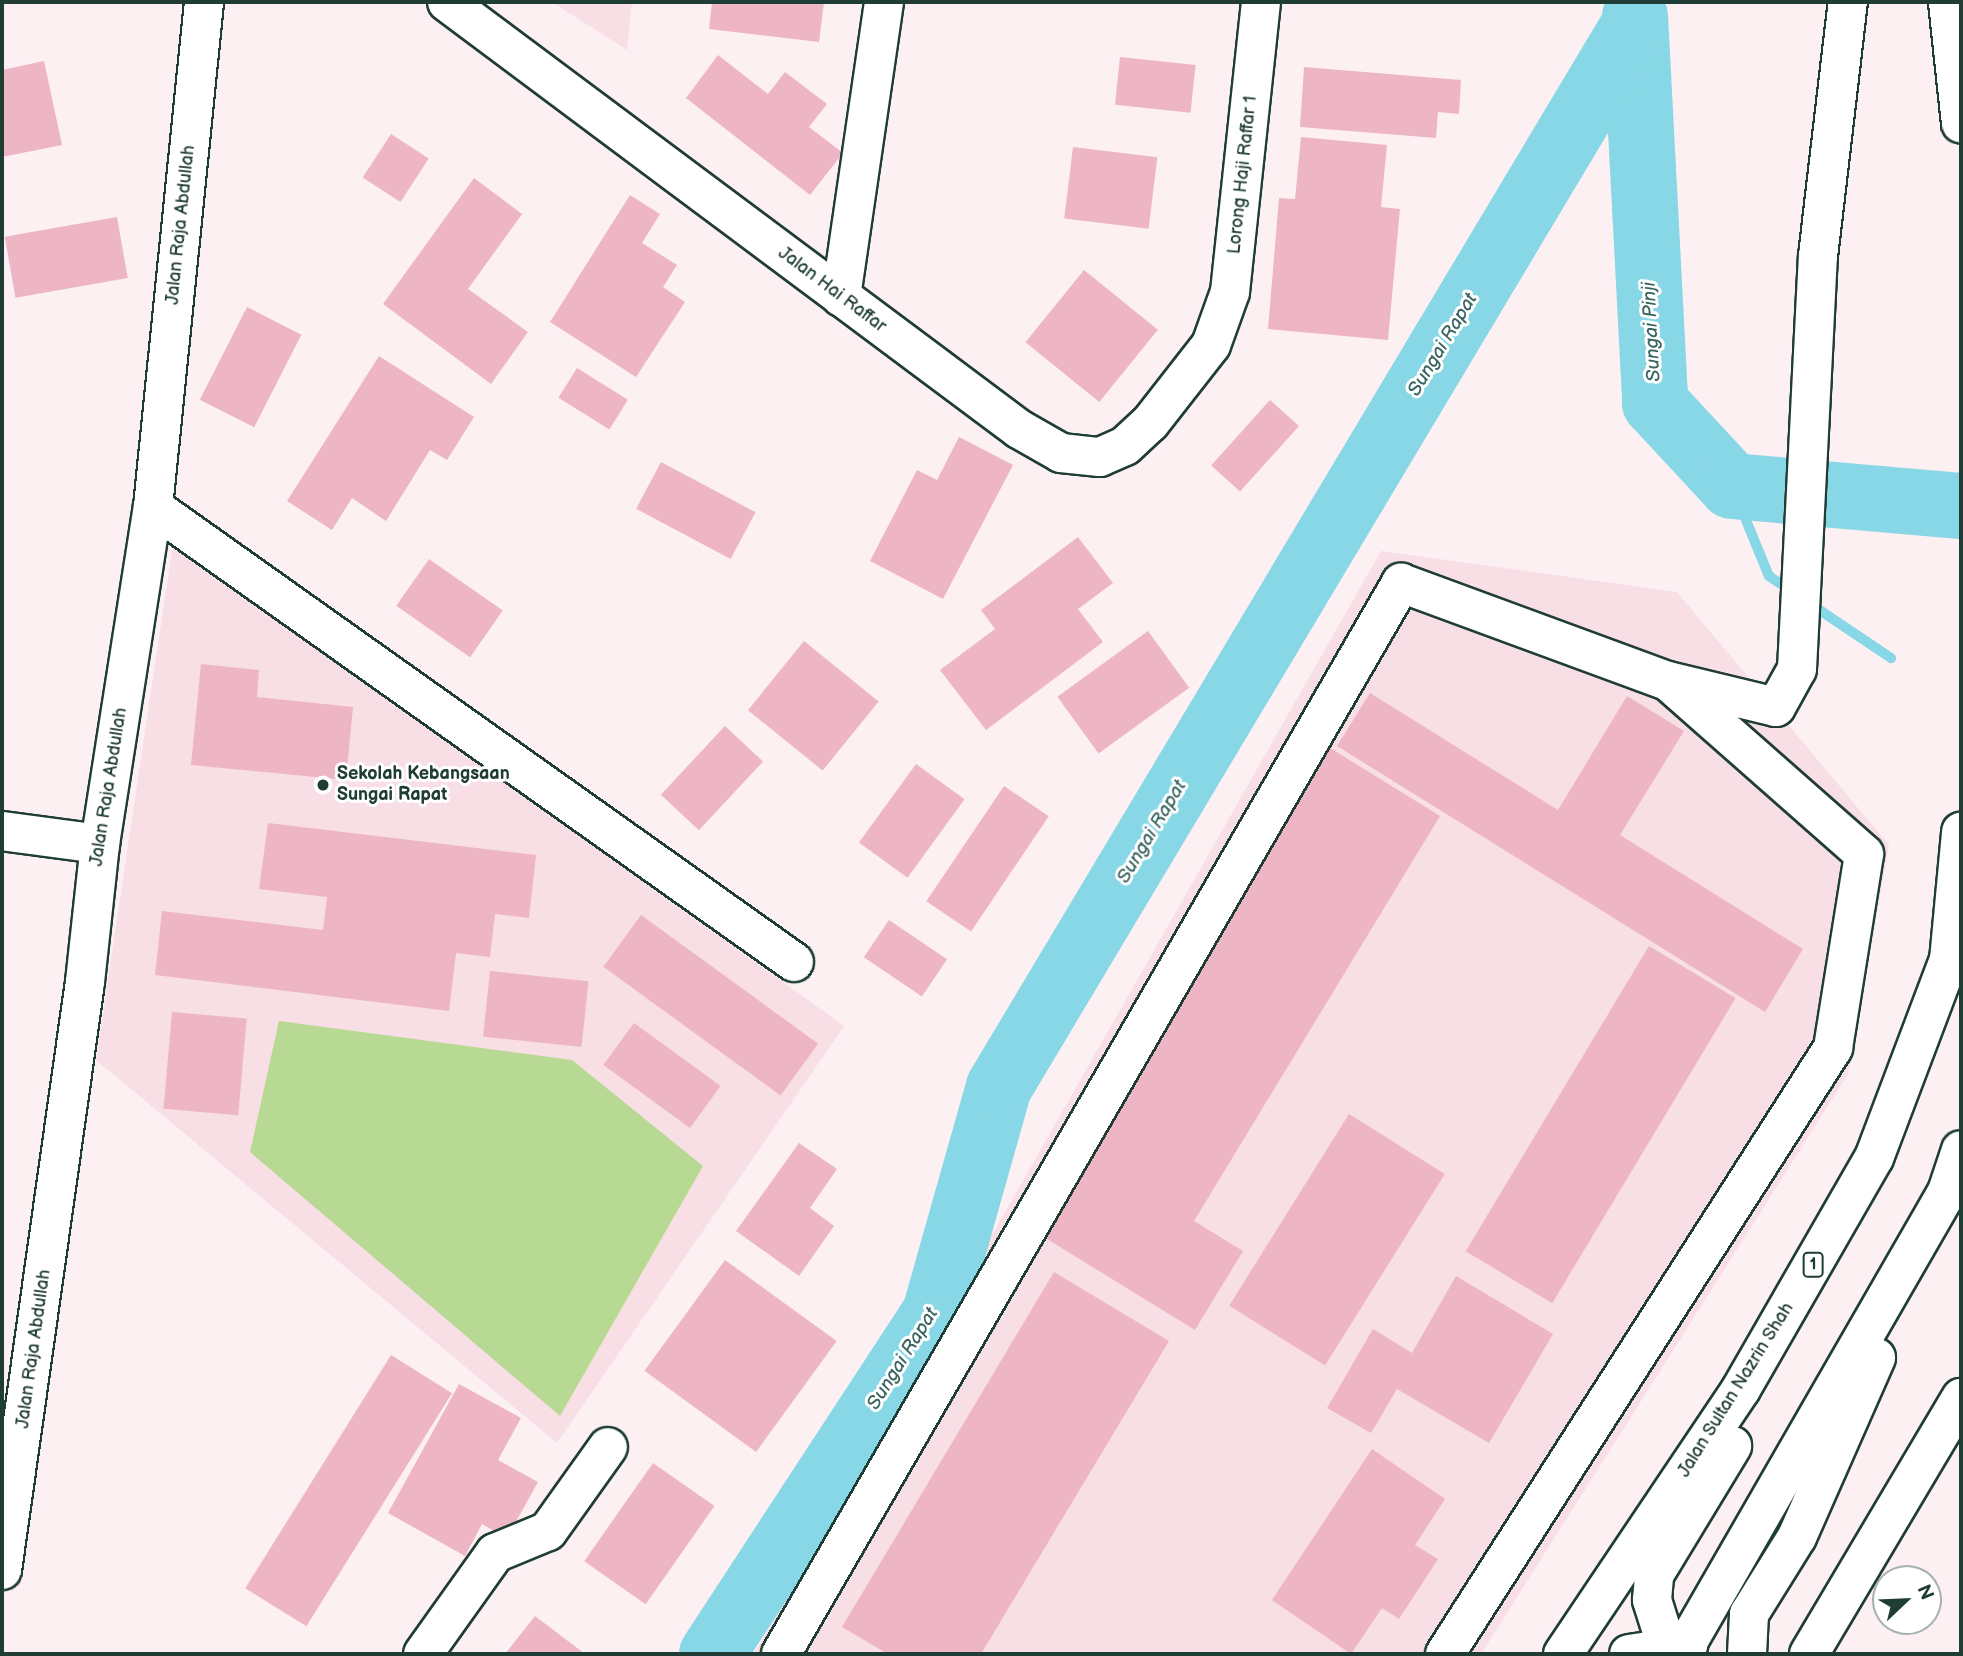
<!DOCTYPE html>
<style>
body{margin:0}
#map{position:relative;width:1963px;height:1656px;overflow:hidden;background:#fcf0f3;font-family:"Balsamiq Sans",sans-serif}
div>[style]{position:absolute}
.built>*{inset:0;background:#f8dee5}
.green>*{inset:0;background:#b8d993}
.stream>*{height:10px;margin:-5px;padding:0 5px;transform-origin:5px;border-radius:5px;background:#88d7e6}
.river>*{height:66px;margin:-33px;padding:0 33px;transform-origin:33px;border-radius:33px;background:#88d7e6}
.building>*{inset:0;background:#eeb5c5;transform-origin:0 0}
.roads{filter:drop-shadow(2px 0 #1f3d34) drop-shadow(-2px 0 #1f3d34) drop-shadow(0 2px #1f3d34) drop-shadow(0 -2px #1f3d34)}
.minor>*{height:38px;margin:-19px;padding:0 19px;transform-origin:19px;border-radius:19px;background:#fff}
.highway>*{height:38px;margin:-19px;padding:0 19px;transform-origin:19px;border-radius:19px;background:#fff}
.dots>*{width:19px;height:19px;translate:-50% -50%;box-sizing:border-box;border:4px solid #fff;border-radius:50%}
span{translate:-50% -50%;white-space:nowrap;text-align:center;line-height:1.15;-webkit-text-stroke:6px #fff;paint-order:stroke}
.shield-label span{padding:2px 5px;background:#fff;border:2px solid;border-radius:5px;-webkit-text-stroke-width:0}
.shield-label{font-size:16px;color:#1f3d34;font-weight:700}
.street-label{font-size:18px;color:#1f3d34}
.poi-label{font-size:18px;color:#1f3d34;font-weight:700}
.left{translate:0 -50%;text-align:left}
.water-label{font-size:19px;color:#396460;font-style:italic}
.frame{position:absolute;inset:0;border:4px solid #1f3d34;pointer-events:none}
.north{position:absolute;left:1872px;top:1565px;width:70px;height:70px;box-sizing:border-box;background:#fff;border:2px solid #a5b1ae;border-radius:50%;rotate:67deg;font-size:19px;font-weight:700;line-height:28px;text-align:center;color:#1f3d34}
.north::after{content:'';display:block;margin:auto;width:24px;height:32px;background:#1f3d34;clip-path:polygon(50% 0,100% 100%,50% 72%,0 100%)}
</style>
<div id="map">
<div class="built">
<div style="clip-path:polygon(552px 2px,632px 2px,627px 50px)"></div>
<div style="clip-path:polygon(173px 544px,844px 1026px,557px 1443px,96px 1060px)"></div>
<div style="clip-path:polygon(1381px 551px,1677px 592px,1889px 845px,1848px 1074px,1481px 1654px,754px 1654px)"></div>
</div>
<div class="green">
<div style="clip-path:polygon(279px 1021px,572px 1060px,703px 1166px,560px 1416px,250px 1152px)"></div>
</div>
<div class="stream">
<div style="left:1732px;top:486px;width:97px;rotate:67.7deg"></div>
<div style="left:1769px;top:576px;width:29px;rotate:34deg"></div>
<div style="left:1809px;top:603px;width:99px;rotate:33.9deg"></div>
</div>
<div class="river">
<div style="left:1635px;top:16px;width:388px;rotate:87deg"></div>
<div style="left:1655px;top:403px;width:113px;rotate:47.1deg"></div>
<div style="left:1732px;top:486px;width:230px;rotate:5deg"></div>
<div style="left:712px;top:1654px;width:407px;rotate:-56.8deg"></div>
<div style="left:935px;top:1313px;width:235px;rotate:-74.2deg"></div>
<div style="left:999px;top:1087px;width:1237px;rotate:-59.12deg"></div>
</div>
<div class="building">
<div style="clip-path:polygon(712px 2px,824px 2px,819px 42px,709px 29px)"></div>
<div style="clip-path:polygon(718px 55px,768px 94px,785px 72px,827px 104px,809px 127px,843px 153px,810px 195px,686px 98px)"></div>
<div style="left:1120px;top:57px;width:76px;height:48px;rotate:6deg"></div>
<div style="clip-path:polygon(44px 61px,62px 145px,2px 157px,2px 70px)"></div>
<div style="clip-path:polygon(1304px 67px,1461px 80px,1459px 114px,1438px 112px,1436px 138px,1300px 127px)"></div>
<div style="left:391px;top:134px;width:45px;height:52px;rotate:33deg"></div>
<div style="clip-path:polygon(1301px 137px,1387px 145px,1381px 207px,1400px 209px,1388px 340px,1268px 329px,1279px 198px,1295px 199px)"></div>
<div style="left:1073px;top:147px;width:85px;height:72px;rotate:7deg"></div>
<div style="clip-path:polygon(474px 178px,522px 214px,468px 289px,528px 332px,491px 384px,383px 304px)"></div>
<div style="clip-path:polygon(630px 195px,660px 214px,642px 243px,677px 265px,663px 287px,685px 302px,636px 377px,550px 322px)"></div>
<div style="left:117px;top:217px;width:62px;height:114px;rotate:80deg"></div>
<div style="left:1084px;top:270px;width:95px;height:93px;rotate:39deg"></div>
<div style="left:247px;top:307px;width:61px;height:104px;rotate:27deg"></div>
<div style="clip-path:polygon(379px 356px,474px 417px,447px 460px,430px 450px,386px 521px,352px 498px,332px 530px,287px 501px)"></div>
<div style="left:577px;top:368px;width:60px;height:35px;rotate:32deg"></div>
<div style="left:1270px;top:400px;width:39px;height:88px;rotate:42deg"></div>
<div style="clip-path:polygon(959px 437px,1013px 465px,943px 599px,870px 561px,917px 470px,937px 480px)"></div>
<div style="left:661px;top:462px;width:107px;height:53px;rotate:28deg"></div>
<div style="clip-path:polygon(1078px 537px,1113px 583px,1078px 609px,1103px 642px,986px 730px,940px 670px,995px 629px,981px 610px)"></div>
<div style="left:429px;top:559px;width:90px;height:57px;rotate:35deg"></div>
<div style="left:1148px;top:631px;width:70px;height:112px;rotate:54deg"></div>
<div style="left:804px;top:641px;width:96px;height:89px;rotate:39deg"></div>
<div style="clip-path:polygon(201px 664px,259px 670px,257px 697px,353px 707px,346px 780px,191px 765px)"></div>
<div style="clip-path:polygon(1370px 693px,1558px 810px,1627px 696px,1684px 731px,1620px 835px,1803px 949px,1765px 1012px,1337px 746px)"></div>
<div style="left:725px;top:726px;width:52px;height:94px;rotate:43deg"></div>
<div style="clip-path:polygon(1327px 746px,1440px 816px,1194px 1221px,1243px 1251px,1195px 1330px,1034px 1231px)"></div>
<div style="left:916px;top:764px;width:60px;height:97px;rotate:36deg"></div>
<div style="left:1004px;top:786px;width:54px;height:139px;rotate:34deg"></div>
<div style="clip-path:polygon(268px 823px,536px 855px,529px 918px,495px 914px,490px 957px,456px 953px,449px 1011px,155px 975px,162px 911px,323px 930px,327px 897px,259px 889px)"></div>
<div style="left:641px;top:915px;width:219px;height:64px;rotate:36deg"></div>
<div style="left:889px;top:920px;width:70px;height:45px;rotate:34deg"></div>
<div style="left:1649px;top:946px;width:101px;height:356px;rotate:31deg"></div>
<div style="left:490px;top:971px;width:99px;height:66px;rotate:6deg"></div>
<div style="left:172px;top:1012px;width:75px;height:97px;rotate:5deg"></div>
<div style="left:634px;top:1023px;width:107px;height:52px;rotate:36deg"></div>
<div style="left:1349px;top:1114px;width:113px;height:226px;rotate:32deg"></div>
<div style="clip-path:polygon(799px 1143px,837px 1169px,810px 1208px,834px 1226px,799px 1276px,736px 1231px)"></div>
<div style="left:725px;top:1260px;width:138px;height:137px;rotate:36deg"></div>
<div style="clip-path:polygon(1054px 1272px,1169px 1341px,981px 1654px,888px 1654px,842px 1627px)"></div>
<div style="clip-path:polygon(1456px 1276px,1553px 1334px,1489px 1443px,1397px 1389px,1371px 1433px,1327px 1408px,1373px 1329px,1412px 1353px)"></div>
<div style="left:391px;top:1355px;width:72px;height:275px;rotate:32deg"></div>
<div style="clip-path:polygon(459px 1384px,521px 1418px,498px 1460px,538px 1482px,507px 1538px,482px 1524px,465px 1556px,388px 1513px)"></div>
<div style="clip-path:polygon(1372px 1449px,1445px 1499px,1415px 1545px,1438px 1559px,1399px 1619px,1382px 1608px,1351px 1654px,1272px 1600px)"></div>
<div style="left:653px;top:1463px;width:75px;height:120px;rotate:35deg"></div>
<div style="clip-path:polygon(535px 1616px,585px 1654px,505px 1654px)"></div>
</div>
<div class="roads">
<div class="minor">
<div style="left:447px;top:2px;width:714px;rotate:36.74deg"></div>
<div style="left:1019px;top:429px;width:48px;rotate:29.7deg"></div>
<div style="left:1061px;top:453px;width:39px;rotate:6deg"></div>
<div style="left:1100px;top:457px;width:27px;rotate:-24deg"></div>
<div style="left:1125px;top:446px;width:34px;rotate:-43deg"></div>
<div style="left:1150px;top:423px;width:99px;rotate:-52deg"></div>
<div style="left:1211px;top:345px;width:56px;rotate:-70.3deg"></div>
<div style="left:1230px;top:292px;width:292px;rotate:-83.9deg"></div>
<div style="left:1948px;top:2px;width:122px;rotate:83.9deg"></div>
<div style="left:841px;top:297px;width:298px;rotate:-81.7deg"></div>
<div style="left:153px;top:507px;width:786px;rotate:35.37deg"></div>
<div style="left:2px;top:831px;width:99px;rotate:7.6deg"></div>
<div style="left:2px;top:1570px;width:594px;rotate:-81.97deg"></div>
<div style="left:85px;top:982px;width:139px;rotate:-83.8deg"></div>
<div style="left:100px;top:844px;width:341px;rotate:-81.1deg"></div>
<div style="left:153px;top:507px;width:508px;rotate:-84.23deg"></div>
<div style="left:423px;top:1654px;width:124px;rotate:-54.5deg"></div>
<div style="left:495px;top:1553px;width:57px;rotate:-22.5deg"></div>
<div style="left:548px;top:1531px;width:103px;rotate:-54.5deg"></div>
<div style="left:781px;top:1654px;width:1238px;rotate:-59.93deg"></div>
<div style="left:1401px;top:583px;width:284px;rotate:20.2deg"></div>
<div style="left:1668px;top:681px;width:111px;rotate:13.5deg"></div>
<div style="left:1776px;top:707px;width:43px;rotate:-61.1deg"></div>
<div style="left:1797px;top:669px;width:414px;rotate:-87.1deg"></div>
<div style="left:1818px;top:256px;width:256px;rotate:-83.3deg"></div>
<div style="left:1445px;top:1654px;width:720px;rotate:-57.37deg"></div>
<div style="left:1833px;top:1048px;width:196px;rotate:-80.9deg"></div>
<div style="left:1864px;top:854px;width:257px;rotate:-138.6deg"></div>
<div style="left:1809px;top:1654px;width:298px;rotate:-59.3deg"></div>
</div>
<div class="highway">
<div style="left:1563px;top:1654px;width:319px;rotate:-56.1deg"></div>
<div style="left:1741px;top:1389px;width:267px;rotate:-60.1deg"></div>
<div style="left:1874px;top:1158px;width:212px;rotate:-69.3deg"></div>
<div style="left:1949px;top:960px;width:129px;rotate:-84.6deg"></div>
<div style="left:1629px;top:1654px;width:60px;rotate:-8.7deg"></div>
<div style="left:1669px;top:1654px;width:57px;rotate:-107.5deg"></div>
<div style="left:1652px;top:1600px;width:25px;rotate:-85deg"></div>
<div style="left:1654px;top:1575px;width:151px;rotate:-58.8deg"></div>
<div style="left:1681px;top:1654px;width:533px;rotate:-60.07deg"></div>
<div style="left:1947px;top:1192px;width:44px;rotate:-71.6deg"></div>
<div style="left:1747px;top:1654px;width:40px;rotate:-87.1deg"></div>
<div style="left:1749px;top:1614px;width:91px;rotate:-58.1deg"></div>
<div style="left:1797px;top:1537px;width:196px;rotate:-66.2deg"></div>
</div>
</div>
<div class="dots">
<div style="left:323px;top:785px;background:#1f3d34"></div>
</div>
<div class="shield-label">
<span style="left:1813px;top:1265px">1</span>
</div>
<div class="street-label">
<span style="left:1243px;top:175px;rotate:-84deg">Lorong Haji Raffar 1</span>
<span style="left:181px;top:225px;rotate:-84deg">Jalan Raja Abdullah</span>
<span style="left:832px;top:290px;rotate:37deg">Jalan Hai Raffar</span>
<span style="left:109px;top:787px;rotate:-81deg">Jalan Raja Abdullah</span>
<span style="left:34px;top:1349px;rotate:-82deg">Jalan Raja Abdullah</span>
<span style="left:1736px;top:1390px;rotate:-58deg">Jalan Sultan Nazrin Shah</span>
</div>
<div class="poi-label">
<span class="left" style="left:337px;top:785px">Sekolah Kebangsaan<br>Sungai Rapat</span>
</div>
<div class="water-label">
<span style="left:1652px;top:332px;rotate:-93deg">Sungai Pinji</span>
<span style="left:1443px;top:345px;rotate:-59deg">Sungai Rapat</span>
<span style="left:1152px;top:832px;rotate:-59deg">Sungai Rapat</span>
<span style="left:903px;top:1359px;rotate:-58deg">Sungai Rapat</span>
</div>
<div class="frame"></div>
<div class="north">N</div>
</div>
